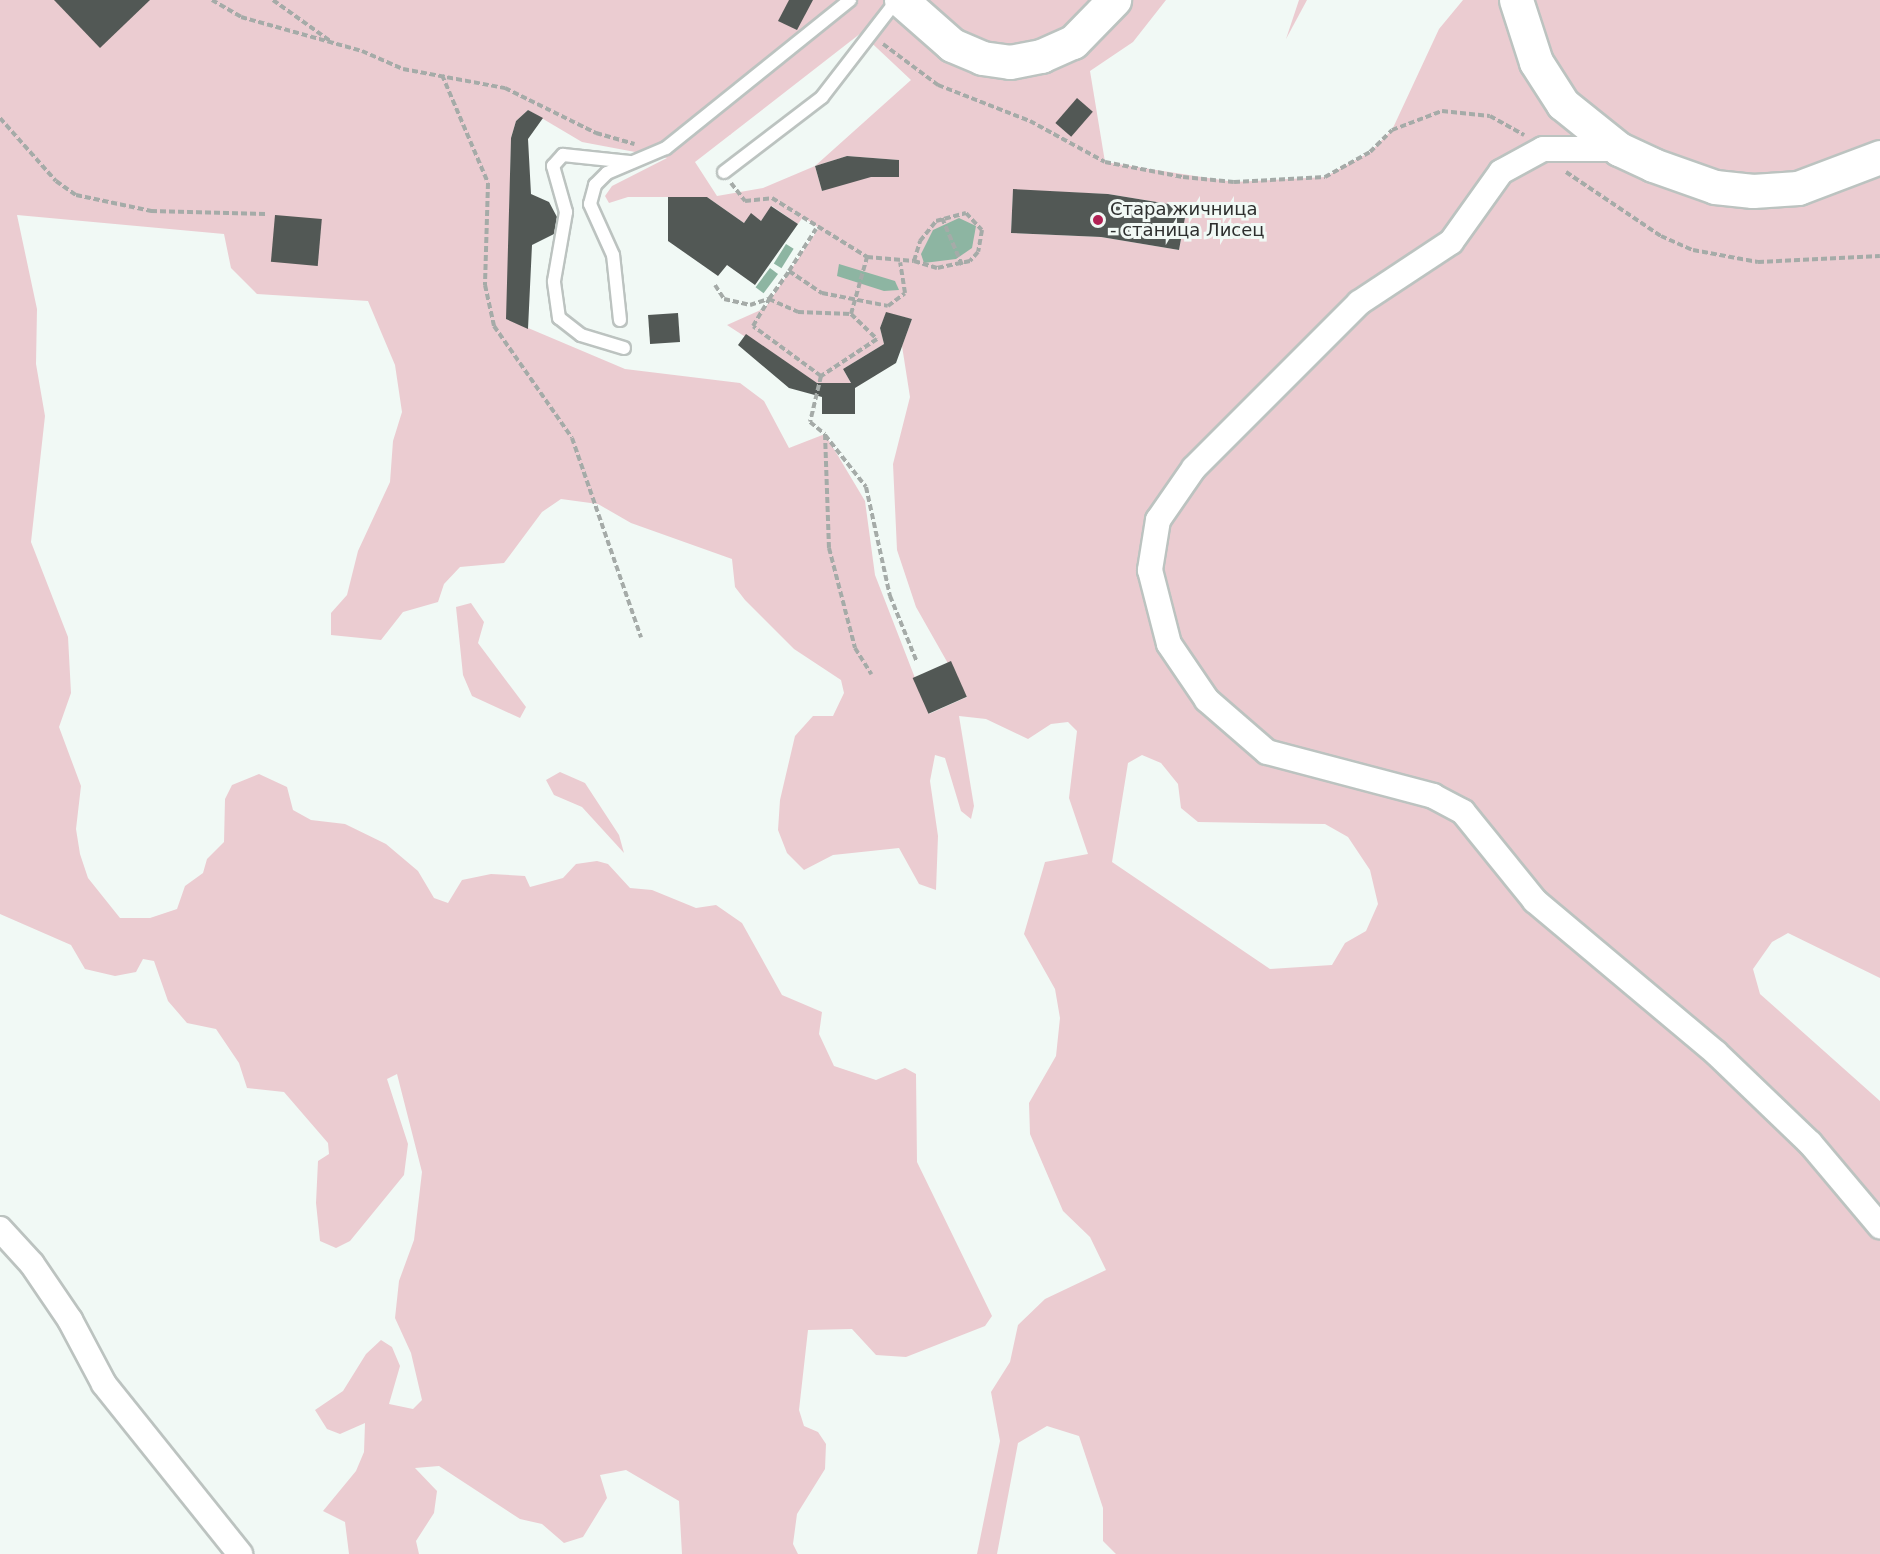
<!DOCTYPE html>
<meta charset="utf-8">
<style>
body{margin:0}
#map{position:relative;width:1880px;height:1554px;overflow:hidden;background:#f1f9f5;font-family:"DejaVu Sans",sans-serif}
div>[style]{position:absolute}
.green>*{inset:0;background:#ebccd1}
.water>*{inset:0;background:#8db5a2;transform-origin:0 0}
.building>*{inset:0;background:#525855;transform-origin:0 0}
.path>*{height:4px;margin-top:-2px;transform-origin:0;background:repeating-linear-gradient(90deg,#a5aba8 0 6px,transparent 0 9px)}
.roads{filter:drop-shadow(2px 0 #bcc3c0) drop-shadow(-2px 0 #bcc3c0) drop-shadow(0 2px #bcc3c0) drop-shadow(0 -2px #bcc3c0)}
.service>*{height:12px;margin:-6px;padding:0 6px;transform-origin:6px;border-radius:6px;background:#fff}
.minor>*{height:24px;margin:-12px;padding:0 12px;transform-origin:12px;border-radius:12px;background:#fff}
.secondary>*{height:33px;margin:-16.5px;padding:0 16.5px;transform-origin:16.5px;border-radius:16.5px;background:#fff}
.dots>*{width:16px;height:16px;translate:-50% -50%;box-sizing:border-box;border:3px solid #f1f9f5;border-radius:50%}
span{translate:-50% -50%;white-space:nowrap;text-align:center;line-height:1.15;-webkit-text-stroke:6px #f1f9f5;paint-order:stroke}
.poi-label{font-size:18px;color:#2d2f2e}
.left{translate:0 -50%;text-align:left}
</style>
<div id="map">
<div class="green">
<div style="clip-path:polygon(evenodd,0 0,1166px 0,1133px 42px,1090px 71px,1105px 162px,1234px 182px,1325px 177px,1370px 152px,1392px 130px,1439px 29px,1463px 0,1880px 0,1880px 978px,1788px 933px,1772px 942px,1753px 969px,1760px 994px,1880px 1101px,1880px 1554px,1116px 1554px,1103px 1541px,1103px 1508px,1079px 1436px,1047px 1426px,1018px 1443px,997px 1554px,977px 1554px,1000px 1441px,991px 1392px,1010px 1362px,1018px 1325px,1045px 1299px,1106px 1270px,1090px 1237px,1063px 1211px,1030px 1134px,1029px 1103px,1056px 1056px,1060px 1018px,1055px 989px,1024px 934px,1045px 862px,1088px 854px,1069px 798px,1077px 731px,1068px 722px,1051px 724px,1028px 739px,986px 719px,959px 716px,974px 806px,971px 819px,961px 811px,945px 758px,935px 755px,930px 781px,938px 836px,936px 890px,919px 884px,899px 848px,833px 855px,804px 870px,787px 853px,778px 830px,780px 800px,795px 736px,813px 716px,833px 716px,844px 693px,841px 680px,794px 649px,745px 600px,735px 587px,732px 559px,631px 523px,598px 504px,561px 499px,542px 512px,504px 563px,460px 567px,444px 584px,438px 602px,403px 612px,381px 640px,331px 635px,331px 613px,347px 595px,358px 551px,390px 482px,393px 441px,402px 412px,395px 365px,368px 301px,257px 294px,231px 268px,224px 234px,17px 215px,37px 309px,36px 364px,45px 416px,31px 542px,68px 637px,71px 693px,59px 727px,81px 786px,76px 829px,80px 854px,88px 878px,120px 918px,150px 918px,177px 909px,185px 886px,203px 873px,207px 859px,224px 842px,225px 799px,232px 785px,259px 774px,287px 787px,293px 810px,311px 820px,345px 824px,386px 844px,418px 871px,434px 898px,448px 903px,462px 880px,491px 874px,525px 876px,530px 887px,563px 878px,576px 864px,597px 861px,608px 864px,630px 888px,652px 890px,696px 908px,716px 905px,742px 923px,782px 995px,822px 1012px,819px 1034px,834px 1066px,876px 1080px,905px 1068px,916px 1074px,917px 1162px,992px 1316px,985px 1326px,906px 1357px,876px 1355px,852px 1329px,808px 1330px,799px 1410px,804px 1426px,818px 1432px,826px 1444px,825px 1469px,797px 1514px,793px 1544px,798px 1554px,682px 1554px,679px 1501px,626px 1470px,600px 1475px,607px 1498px,583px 1537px,564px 1543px,542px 1524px,520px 1519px,439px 1466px,415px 1468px,437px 1491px,434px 1513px,416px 1541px,419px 1554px,349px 1554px,345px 1522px,323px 1511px,356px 1471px,364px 1452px,365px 1423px,340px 1434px,327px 1429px,315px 1410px,343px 1391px,366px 1354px,381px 1340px,392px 1347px,400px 1366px,389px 1404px,413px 1409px,422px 1400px,411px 1353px,395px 1318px,399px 1281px,414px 1240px,422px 1172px,397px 1074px,387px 1079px,408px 1144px,404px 1175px,350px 1241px,336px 1248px,320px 1241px,316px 1203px,318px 1161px,329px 1154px,328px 1143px,284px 1092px,247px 1088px,239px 1063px,216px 1029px,187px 1023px,168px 1001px,154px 961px,143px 959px,136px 972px,115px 976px,85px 969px,71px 945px,0 914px,0 0,861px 33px,911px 80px,815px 166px,763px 188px,717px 196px,695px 162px,861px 33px,0 0,528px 110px,582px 142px,667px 158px,612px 186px,605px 196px,609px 203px,628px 197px,707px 197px,744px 223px,751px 214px,761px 221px,772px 206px,798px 224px,803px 217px,819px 228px,765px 308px,727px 325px,818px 384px,851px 383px,843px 369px,884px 344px,880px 328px,886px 313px,912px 319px,902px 346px,910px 397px,893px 464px,897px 550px,916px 607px,967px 697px,929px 714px,875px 575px,865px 501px,825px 434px,789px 448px,764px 401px,740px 383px,625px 369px,507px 319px,511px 138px,516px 121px,528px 110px,0 0,847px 156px,899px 160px,899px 177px,870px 172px,822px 191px,815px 166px,847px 156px,0 0,1013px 190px,1108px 194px,1187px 207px,1179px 250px,1101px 237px,1011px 233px,1013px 190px,0 0,1142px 755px,1161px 763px,1178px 784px,1181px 808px,1198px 822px,1325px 824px,1348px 837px,1370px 870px,1378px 904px,1366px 931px,1345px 943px,1332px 965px,1270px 969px,1112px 862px,1128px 763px,1142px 755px)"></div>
<div style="clip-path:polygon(1299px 0,1307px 0,1286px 39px)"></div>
<div style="clip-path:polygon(471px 603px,484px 622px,478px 643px,526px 707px,520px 718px,472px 696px,463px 675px,456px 607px)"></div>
<div style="clip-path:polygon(560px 772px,585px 783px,619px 835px,624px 853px,582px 807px,554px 795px,546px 780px)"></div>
</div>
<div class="water">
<div style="clip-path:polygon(959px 218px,976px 226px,972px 248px,956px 259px,924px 263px,921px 254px,933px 230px)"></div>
<div style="left:786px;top:244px;width:9px;height:23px;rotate:32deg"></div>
<div style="clip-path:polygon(839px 264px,895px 281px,899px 290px,884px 291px,837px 276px)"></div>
<div style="left:770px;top:268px;width:10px;height:24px;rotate:37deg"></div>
</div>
<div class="building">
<div style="clip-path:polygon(54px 0,150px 0,100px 48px)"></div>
<div style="clip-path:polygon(789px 0,813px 0,797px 30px,778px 21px)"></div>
<div style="left:1077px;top:98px;width:21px;height:33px;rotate:41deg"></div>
<div style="clip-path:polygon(528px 110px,543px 118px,528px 139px,531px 194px,549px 202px,557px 217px,554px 234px,532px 245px,528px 329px,506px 319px,511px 138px,516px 121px)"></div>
<div style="clip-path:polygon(847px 156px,899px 160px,899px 177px,871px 177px,822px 191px,815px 166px)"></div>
<div style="clip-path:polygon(1013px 189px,1108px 194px,1187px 207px,1179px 250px,1101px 237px,1011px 233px)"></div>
<div style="clip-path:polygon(668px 197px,707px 197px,744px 223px,751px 213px,761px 221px,771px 206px,798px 224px,755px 285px,727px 265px,718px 276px,668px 241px)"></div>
<div style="left:275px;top:215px;width:47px;height:47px;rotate:5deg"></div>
<div style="clip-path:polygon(886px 312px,912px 319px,896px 363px,855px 388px,855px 414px,822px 414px,822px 397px,789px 388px,738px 345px,746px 334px,817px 383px,851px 383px,843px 369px,884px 344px,880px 328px)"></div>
<div style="left:678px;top:313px;width:29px;height:30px;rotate:86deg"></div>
<div style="left:951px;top:661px;width:39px;height:42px;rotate:66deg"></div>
</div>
<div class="path">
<div style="left:212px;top:0;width:34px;rotate:30deg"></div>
<div style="left:241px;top:17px;width:126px;rotate:15.7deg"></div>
<div style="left:362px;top:51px;width:45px;rotate:23.7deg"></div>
<div style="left:403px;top:69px;width:104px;rotate:10.6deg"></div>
<div style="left:505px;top:88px;width:102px;rotate:26.3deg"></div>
<div style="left:596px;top:133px;width:40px;rotate:16deg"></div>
<div style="left:273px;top:0;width:74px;rotate:35.6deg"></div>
<div style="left:883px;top:44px;width:69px;rotate:36.7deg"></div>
<div style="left:938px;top:85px;width:99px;rotate:21.4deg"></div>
<div style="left:1030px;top:121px;width:85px;rotate:28.7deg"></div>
<div style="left:1105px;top:162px;width:79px;rotate:10.9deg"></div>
<div style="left:1183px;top:177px;width:51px;rotate:5.6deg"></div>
<div style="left:1234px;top:182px;width:91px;rotate:-3.1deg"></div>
<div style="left:1325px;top:177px;width:51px;rotate:-29.1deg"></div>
<div style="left:1370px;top:152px;width:31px;rotate:-45deg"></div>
<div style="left:1392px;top:130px;width:53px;rotate:-20.8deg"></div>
<div style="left:1442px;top:111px;width:48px;rotate:5.9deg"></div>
<div style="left:1490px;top:116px;width:39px;rotate:29deg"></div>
<div style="left:442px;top:75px;width:117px;rotate:66.9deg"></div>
<div style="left:488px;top:183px;width:102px;rotate:91.7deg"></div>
<div style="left:485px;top:285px;width:42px;rotate:77.6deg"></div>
<div style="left:494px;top:326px;width:136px;rotate:55.1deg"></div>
<div style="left:572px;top:438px;width:211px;rotate:70.9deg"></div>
<div style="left:0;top:118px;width:84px;rotate:48.4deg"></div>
<div style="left:56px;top:181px;width:24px;rotate:35deg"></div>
<div style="left:76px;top:195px;width:77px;rotate:12deg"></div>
<div style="left:151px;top:211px;width:115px;rotate:1.5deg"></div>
<div style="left:1566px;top:172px;width:115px;rotate:34deg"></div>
<div style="left:1661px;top:236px;width:35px;rotate:24deg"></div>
<div style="left:1693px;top:250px;width:66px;rotate:10.5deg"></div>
<div style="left:1758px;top:262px;width:122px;rotate:-2.8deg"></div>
<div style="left:731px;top:183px;width:23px;rotate:52deg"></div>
<div style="left:745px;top:201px;width:27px;rotate:-6deg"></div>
<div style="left:772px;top:198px;width:112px;rotate:31.8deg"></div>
<div style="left:867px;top:257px;width:47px;rotate:4.9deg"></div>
<div style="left:966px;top:213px;width:23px;rotate:47deg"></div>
<div style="left:982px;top:230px;width:22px;rotate:100deg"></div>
<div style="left:978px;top:252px;width:12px;rotate:132deg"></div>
<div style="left:970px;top:261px;width:34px;rotate:168deg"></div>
<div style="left:937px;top:268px;width:24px;rotate:-163deg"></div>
<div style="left:914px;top:261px;width:21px;rotate:-73deg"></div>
<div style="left:920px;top:241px;width:26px;rotate:-51deg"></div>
<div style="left:936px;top:221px;width:31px;rotate:-15deg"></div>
<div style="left:942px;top:218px;width:51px;rotate:66.9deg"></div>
<div style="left:789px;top:271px;width:50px;rotate:-57.3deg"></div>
<div style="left:715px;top:285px;width:17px;rotate:57deg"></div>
<div style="left:724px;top:299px;width:27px;rotate:13deg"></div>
<div style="left:750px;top:305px;width:20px;rotate:-18deg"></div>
<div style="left:769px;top:299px;width:34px;rotate:-54deg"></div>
<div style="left:789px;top:271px;width:40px;rotate:34deg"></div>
<div style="left:822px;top:293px;width:67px;rotate:11.1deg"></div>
<div style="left:888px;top:306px;width:21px;rotate:-37deg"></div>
<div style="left:905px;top:293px;width:31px;rotate:-99deg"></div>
<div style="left:769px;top:299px;width:32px;rotate:24deg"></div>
<div style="left:798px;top:312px;width:53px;rotate:2.2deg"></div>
<div style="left:851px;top:314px;width:36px;rotate:44deg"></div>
<div style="left:877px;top:339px;width:67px;rotate:146.5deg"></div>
<div style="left:821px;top:376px;width:84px;rotate:-143.7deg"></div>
<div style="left:753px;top:326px;width:31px;rotate:-59deg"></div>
<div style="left:851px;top:314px;width:59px;rotate:-74.3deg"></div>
<div style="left:821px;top:376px;width:47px;rotate:103.4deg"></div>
<div style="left:810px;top:422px;width:19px;rotate:39deg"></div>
<div style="left:825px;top:434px;width:114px;rotate:88deg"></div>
<div style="left:829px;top:548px;width:103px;rotate:75.4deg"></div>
<div style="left:855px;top:648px;width:31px;rotate:58deg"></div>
<div style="left:825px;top:435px;width:66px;rotate:51.7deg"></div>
<div style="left:866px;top:487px;width:112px;rotate:77.6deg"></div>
<div style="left:890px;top:596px;width:71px;rotate:67.8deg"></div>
</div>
<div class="roads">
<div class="service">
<div style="left:724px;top:172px;width:123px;rotate:-37.4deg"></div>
<div style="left:822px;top:97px;width:123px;rotate:-52.3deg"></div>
<div style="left:620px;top:320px;width:65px;rotate:-96.1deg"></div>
<div style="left:613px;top:255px;width:56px;rotate:-114.3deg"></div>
<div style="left:590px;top:204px;width:20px;rotate:-75deg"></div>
<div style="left:595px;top:185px;width:17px;rotate:-45deg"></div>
<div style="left:607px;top:173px;width:64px;rotate:-23deg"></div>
<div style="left:666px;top:148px;width:236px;rotate:-38.8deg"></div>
<div style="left:624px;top:348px;width:45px;rotate:-163.2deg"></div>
<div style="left:581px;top:335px;width:28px;rotate:-142deg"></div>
<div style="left:559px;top:318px;width:37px;rotate:-98deg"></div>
<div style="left:554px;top:281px;width:70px;rotate:-80.1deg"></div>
<div style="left:566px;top:212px;width:48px;rotate:-105.8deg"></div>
<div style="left:553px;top:166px;width:15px;rotate:-48deg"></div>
<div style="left:563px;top:155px;width:67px;rotate:6deg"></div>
</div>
<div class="minor">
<div style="left:1619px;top:149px;width:76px;rotate:180deg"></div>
<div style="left:1543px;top:149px;width:48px;rotate:151.3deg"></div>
<div style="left:1501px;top:172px;width:86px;rotate:125.5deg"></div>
<div style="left:1451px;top:242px;width:110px;rotate:146.5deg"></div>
<div style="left:1359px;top:303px;width:233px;rotate:135deg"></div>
<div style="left:1194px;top:468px;width:63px;rotate:124.7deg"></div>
<div style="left:1158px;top:520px;width:51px;rotate:99.1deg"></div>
<div style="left:1150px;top:570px;width:76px;rotate:75.6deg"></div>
<div style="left:1169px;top:644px;width:68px;rotate:55.8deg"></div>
<div style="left:1207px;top:700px;width:79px;rotate:40.9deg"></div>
<div style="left:1267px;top:752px;width:172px;rotate:14.8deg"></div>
<div style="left:1433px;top:796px;width:34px;rotate:28deg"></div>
<div style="left:1463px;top:812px;width:114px;rotate:51deg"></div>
<div style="left:1535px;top:901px;width:236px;rotate:40deg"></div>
<div style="left:1716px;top:1053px;width:130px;rotate:43.8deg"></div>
<div style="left:1810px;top:1143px;width:109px;rotate:49.9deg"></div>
<div style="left:0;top:1229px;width:47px;rotate:47.6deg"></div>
<div style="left:32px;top:1264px;width:68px;rotate:55.8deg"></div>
<div style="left:70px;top:1320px;width:72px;rotate:62deg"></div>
<div style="left:104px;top:1384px;width:218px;rotate:51.3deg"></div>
</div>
<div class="secondary">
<div style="left:901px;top:0;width:68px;rotate:41.4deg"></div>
<div style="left:952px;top:45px;width:33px;rotate:23deg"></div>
<div style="left:982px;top:58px;width:28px;rotate:8deg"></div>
<div style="left:1010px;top:62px;width:32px;rotate:-11deg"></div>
<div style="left:1041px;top:56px;width:35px;rotate:-24deg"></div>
<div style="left:1073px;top:42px;width:59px;rotate:-45.7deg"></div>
<div style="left:1516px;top:0;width:65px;rotate:72.1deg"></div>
<div style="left:1536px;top:62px;width:50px;rotate:57.3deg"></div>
<div style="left:1563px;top:104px;width:72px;rotate:38.8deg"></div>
<div style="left:1619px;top:149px;width:38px;rotate:25deg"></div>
<div style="left:1653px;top:165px;width:66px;rotate:19.5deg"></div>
<div style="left:1715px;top:187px;width:38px;rotate:6deg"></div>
<div style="left:1753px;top:191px;width:45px;rotate:-3.8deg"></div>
<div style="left:1798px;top:188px;width:88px;rotate:-20.7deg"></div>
</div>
</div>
<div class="dots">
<div style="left:1098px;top:220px;background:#b12154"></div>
</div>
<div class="poi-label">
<span class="left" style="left:1110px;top:220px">Стара жичница<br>- станица Лисец</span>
</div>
</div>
